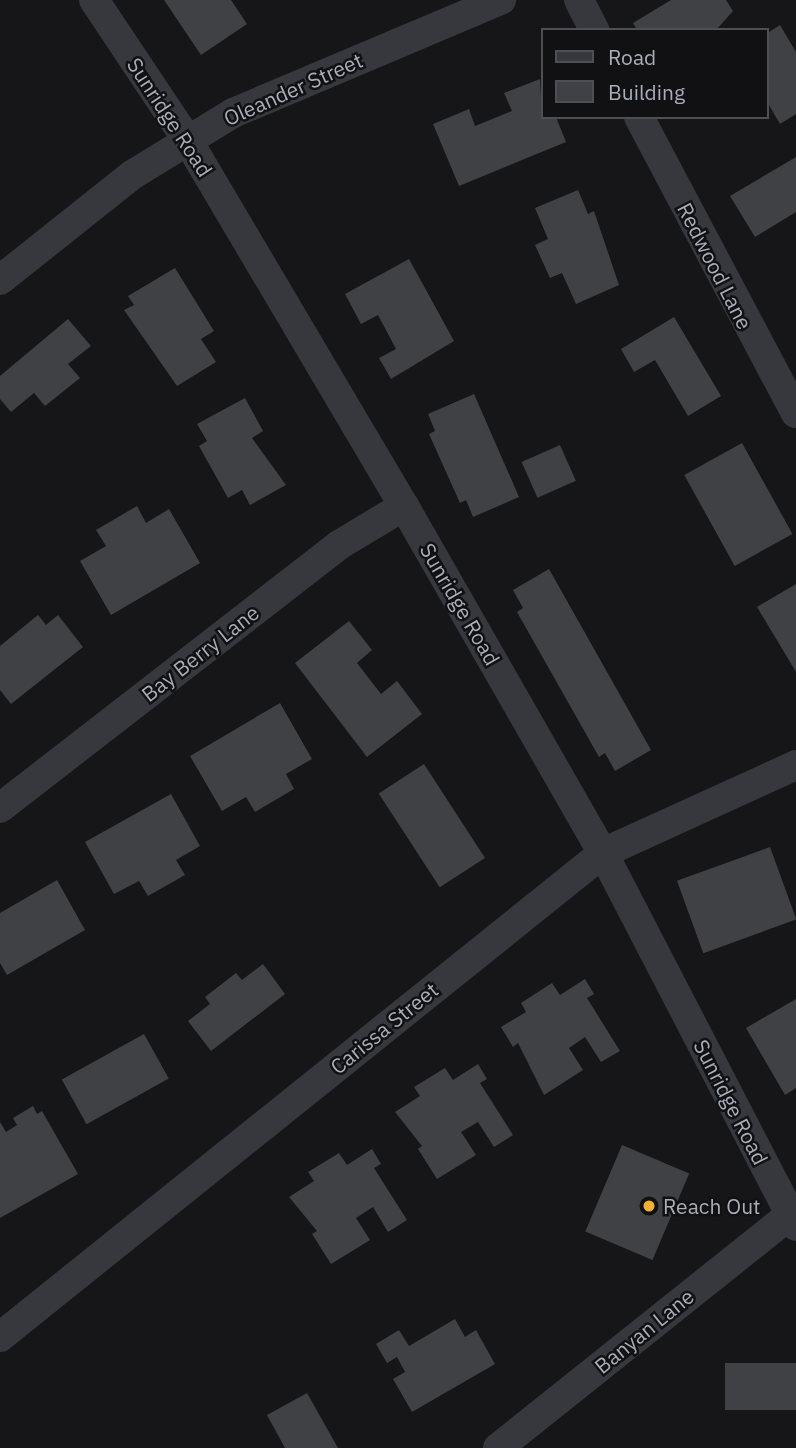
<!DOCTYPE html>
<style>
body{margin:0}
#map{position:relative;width:796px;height:1448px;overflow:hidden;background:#161618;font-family:"IBM Plex Sans",sans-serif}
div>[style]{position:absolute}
.building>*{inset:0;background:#404145;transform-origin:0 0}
.minor>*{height:30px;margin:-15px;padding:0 15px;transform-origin:15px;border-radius:15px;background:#37383d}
.dots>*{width:19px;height:19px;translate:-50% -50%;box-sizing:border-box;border:4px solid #111113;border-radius:50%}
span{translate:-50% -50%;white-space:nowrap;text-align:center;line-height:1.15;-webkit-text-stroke:5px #111113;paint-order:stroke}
.street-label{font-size:21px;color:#a8adb8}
.poi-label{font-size:21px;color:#a8adb8}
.left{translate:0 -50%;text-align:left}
.legend{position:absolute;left:541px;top:28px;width:228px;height:91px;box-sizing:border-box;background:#111113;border:2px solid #4d4f55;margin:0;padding:9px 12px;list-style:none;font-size:21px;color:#a8adb8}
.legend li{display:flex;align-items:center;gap:14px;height:35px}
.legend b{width:35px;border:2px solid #4d4f55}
</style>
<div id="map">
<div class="building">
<div style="clip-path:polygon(164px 0,231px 0,247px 24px,201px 55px)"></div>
<div style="clip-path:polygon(671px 0,726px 0,733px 11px,716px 30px,637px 30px,633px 23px)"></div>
<div style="clip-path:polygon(780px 25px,796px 52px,796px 114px,780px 124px,766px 100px,766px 34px)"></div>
<div style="clip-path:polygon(540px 79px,542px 117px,556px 117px,566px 142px,459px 186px,433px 124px,469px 109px,475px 126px,512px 111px,504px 93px)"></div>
<div style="clip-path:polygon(796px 157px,796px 212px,755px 237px,730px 196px)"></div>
<div style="clip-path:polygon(578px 190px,588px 214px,594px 211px,619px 285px,576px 304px,562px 273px,550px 278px,535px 245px,548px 239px,535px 208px)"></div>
<div style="clip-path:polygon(409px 259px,454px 341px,391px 379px,379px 358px,396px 349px,378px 315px,361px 324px,345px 294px)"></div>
<div style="clip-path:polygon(175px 268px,214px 331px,201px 339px,216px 362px,177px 386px,124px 310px,134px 305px,128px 296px)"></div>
<div style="clip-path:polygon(674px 317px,721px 396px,688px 416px,655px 360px,634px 372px,621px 349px)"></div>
<div style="clip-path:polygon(68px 319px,91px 346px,68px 364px,80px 378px,45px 406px,34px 393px,11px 412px,0 399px,0 376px)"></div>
<div style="clip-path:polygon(474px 394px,519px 497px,473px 517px,466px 500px,460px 503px,429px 434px,435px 431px,428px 414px)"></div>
<div style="clip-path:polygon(245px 398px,263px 431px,252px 438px,286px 485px,250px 505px,242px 490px,228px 498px,199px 446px,207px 441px,197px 424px)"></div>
<div style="left:742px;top:443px;width:104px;height:66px;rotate:61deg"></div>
<div style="left:560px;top:445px;width:39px;height:42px;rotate:66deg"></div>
<div style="clip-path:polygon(137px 506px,146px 523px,169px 509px,200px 563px,111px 615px,80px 561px,106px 546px,96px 530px)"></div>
<div style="clip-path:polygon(549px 569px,651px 750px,615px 771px,605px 753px,599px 757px,517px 612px,523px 608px,513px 590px)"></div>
<div style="clip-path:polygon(796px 584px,796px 672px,757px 607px)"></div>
<div style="clip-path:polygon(38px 615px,46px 625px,58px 615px,83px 647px,11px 704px,0 690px,0 646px)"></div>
<div style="clip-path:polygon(349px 621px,372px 650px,357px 663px,381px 694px,397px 681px,422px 714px,367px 757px,295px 663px)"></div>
<div style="clip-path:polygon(280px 703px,312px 759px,286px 774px,294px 789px,255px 812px,246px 797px,222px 811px,190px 756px)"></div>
<div style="left:424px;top:764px;width:112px;height:54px;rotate:57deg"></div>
<div style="clip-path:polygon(171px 794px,200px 846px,176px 860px,185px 875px,148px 896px,139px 881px,114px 894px,85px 842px)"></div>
<div style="left:770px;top:847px;width:77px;height:99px;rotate:70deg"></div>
<div style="clip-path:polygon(57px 880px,85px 930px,7px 975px,0 963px,0 913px)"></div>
<div style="clip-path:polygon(263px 964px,285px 994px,211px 1051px,188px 1021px,210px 1004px,205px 997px,236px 973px,242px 980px)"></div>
<div style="clip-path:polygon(585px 979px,594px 994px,587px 998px,620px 1051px,601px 1062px,585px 1037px,569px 1048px,583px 1070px,544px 1095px,518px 1043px,513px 1047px,501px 1027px,526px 1012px,521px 1003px,552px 983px,560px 995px)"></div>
<div style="clip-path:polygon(796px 999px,796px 1088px,785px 1095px,746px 1028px)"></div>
<div style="left:144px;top:1034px;width:51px;height:94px;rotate:61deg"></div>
<div style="clip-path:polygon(478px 1064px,487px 1079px,480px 1083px,513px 1135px,494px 1147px,478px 1122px,461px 1132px,476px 1155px,437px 1179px,418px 1149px,422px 1146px,395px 1112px,420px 1096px,414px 1087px,445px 1068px,453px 1080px)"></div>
<div style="clip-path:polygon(33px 1106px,37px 1114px,42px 1111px,78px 1174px,0 1218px,0 1122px,6px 1132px,17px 1125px,13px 1118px)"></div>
<div style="left:622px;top:1145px;width:73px;height:94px;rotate:23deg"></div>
<div style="clip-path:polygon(372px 1149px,381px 1164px,374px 1168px,407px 1220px,388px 1232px,373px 1207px,356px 1218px,370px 1240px,331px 1264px,312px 1234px,317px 1231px,289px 1197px,314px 1181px,308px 1172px,339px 1153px,347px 1165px)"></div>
<div style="clip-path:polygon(455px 1319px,465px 1337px,476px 1330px,495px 1364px,412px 1412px,393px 1379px,405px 1372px,397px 1357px,387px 1363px,376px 1344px,399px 1330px,409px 1346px)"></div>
<div style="left:796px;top:1363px;width:47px;height:71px;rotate:90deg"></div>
<div style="clip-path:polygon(307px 1393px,338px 1448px,285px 1448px,267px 1415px)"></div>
</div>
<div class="minor">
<div style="left:94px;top:0;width:169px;rotate:56.3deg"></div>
<div style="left:188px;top:141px;width:424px;rotate:59.4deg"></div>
<div style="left:404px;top:506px;width:400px;rotate:60.2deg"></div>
<div style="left:603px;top:853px;width:420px;rotate:62.6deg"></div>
<div style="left:579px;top:0;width:34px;rotate:63deg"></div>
<div style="left:639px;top:117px;width:335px;rotate:62.1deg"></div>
<div style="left:0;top:280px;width:169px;rotate:-38.5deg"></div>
<div style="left:132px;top:175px;width:119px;rotate:-31.5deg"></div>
<div style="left:233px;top:113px;width:291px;rotate:-22.9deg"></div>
<div style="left:0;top:808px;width:429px;rotate:-37.8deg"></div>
<div style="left:339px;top:545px;width:76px;rotate:-31deg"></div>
<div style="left:0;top:1337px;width:773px;rotate:-38.75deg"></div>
<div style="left:603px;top:853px;width:212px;rotate:-24.5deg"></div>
<div style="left:498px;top:1448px;width:374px;rotate:-38.6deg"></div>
</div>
<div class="dots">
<div style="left:649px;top:1206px;background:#f2b134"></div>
</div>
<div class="street-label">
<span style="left:293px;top:89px;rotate:-24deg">Oleander Street</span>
<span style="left:170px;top:117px;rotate:57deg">Sunridge Road</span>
<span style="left:715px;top:266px;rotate:63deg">Redwood Lane</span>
<span style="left:460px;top:604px;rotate:60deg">Sunridge Road</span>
<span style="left:200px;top:653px;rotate:-38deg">Bay Berry Lane</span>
<span style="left:384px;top:1028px;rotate:-39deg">Carissa Street</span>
<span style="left:731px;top:1102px;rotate:63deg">Sunridge Road</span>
<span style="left:644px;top:1331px;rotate:-39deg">Banyan Lane</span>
</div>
<div class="poi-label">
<span class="left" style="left:663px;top:1206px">Reach Out</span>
</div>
<ul class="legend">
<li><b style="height:9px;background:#37383d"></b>Road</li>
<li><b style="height:19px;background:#404145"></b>Building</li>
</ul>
</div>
